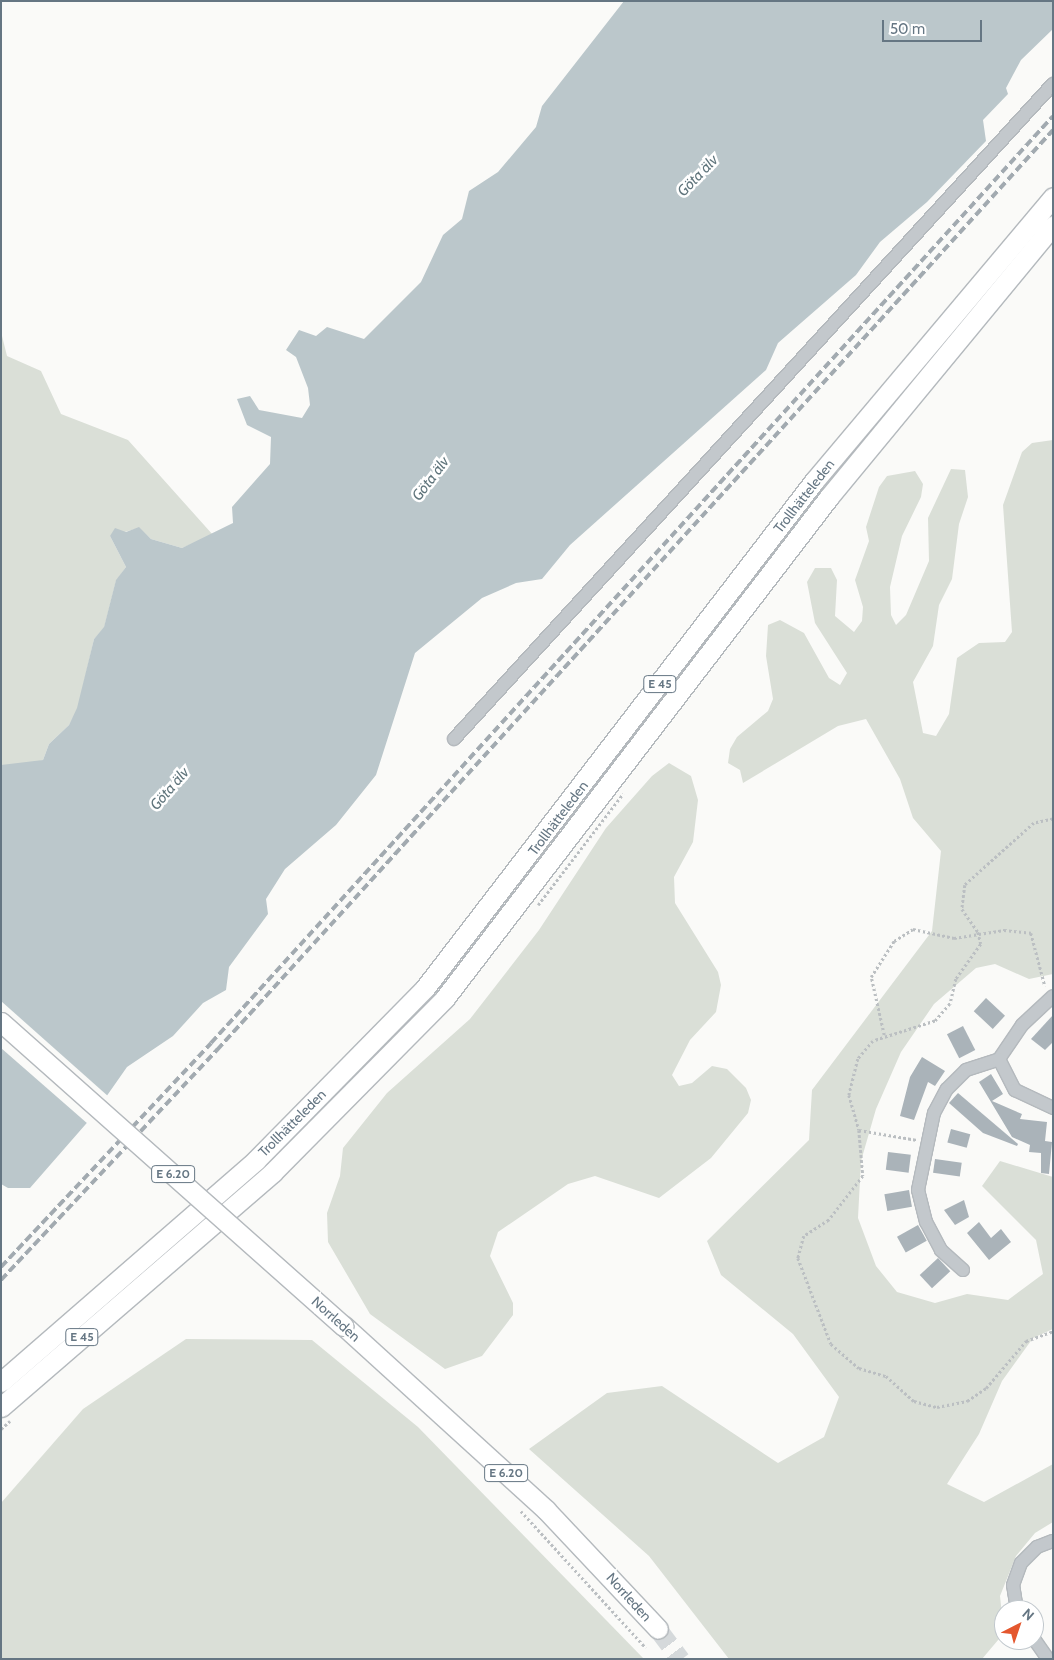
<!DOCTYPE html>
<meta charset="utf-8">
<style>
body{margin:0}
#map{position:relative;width:1054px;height:1660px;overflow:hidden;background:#fafaf8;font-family:Cabin,sans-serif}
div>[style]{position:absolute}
.green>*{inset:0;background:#dadfd7}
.water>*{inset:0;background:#bbc7cb}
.pier>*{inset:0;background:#fafaf8}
.building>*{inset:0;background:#aab3b9;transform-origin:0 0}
.highway-tunnel>*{height:19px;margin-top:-9.5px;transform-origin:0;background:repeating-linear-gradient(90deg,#d5d9db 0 19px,transparent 0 28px)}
.path>*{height:2.5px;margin-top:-1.25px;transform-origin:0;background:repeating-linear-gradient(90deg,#bbbfc2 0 2.5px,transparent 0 5px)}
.roads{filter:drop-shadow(1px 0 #b4b9bd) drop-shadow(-1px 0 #b4b9bd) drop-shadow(0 1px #b4b9bd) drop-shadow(0 -1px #b4b9bd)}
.minor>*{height:12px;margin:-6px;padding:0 6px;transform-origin:6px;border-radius:6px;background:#c3c8cc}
.highway>*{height:19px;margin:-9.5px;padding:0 9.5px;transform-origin:9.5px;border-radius:9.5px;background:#fff}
.rail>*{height:4px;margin-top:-2px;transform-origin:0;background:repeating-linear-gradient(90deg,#a2aab0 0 8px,transparent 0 12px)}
.bridges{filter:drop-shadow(1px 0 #b4b9bd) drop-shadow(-1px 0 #b4b9bd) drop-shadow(0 1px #b4b9bd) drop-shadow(0 -1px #b4b9bd)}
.highway-bridge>*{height:19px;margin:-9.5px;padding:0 9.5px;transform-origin:9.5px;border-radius:9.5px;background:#fff}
span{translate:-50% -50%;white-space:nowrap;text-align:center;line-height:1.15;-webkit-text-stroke:5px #fff;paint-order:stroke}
.shield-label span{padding:1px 4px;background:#fff;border:1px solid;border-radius:4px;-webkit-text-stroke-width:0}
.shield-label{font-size:12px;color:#657683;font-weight:700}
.street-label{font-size:14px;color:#657683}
.water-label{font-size:15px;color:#60757c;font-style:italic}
.frame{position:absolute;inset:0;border:2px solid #657683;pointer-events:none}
.north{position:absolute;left:994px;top:1600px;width:50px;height:50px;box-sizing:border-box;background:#fff;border:1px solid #c1c8cd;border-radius:50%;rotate:41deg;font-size:14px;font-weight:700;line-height:20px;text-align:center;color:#657683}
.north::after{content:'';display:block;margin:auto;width:18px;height:22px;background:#e4572e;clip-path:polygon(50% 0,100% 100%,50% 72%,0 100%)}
.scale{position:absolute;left:882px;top:20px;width:100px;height:22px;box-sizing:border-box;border:2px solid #657683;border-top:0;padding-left:6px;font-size:15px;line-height:18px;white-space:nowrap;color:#657683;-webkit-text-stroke:4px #fff;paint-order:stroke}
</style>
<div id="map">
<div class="green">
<div style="clip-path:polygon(1px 332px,7px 356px,41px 371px,61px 414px,128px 440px,213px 535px,182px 548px,151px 539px,139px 528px,110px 536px,126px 567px,116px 581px,104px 628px,94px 639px,78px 708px,69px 725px,49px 744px,43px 760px,26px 765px,1px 765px)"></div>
<div style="clip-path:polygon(1053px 440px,1053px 974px,1029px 979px,995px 964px,976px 968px,934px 1004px,901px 1052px,876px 1109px,861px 1161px,858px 1218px,876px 1266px,897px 1292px,935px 1303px,967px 1294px,1008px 1300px,1043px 1274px,1036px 1240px,982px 1186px,1000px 1161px,1053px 1177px,1053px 1329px,1033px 1338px,1002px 1381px,979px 1434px,947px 1484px,984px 1502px,1053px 1464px,1053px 1522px,1035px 1533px,1016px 1556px,1000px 1596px,1004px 1633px,982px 1659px,729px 1659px,649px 1556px,529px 1449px,607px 1393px,662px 1386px,778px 1463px,824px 1437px,839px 1397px,793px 1334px,721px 1275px,707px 1241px,809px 1140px,812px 1090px,932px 931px,941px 851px,913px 818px,900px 779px,866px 719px,838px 726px,743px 783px,740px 770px,728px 763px,730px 749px,737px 737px,768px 711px,773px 699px,766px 656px,768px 625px,780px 620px,804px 633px,829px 678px,840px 685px,847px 673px,815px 623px,807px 582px,815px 568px,831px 568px,837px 580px,835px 616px,854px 632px,862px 621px,863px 607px,855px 580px,869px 541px,866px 527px,879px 487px,887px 476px,915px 471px,923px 484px,921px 497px,902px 536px,890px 587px,891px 615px,896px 625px,906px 615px,929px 561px,928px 518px,951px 469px,965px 470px,968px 497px,959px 524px,952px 579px,939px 605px,933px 646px,913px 682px,923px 733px,936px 736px,949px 714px,957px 658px,979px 643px,1005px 642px,1012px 632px,1003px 505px,1022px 452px,1032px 443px)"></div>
<div style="clip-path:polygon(669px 763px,691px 776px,698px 800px,693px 842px,674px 877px,675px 903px,718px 972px,721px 985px,716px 1012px,690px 1040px,672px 1075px,679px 1086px,692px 1083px,712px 1066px,727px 1069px,746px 1088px,751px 1100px,748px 1113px,711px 1158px,659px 1198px,595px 1176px,568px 1184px,498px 1232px,490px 1256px,513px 1303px,513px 1315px,482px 1356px,445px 1369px,370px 1314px,328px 1242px,327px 1213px,340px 1176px,343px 1148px,387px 1093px,470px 1019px,539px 930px,606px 828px,652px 776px)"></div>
<div style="clip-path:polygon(186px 1339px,312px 1340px,418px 1427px,644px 1659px,1px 1659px,1px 1503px,83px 1409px)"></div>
</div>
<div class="water">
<div style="clip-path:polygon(624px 1px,1053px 1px,1053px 29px,1021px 60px,1006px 88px,1008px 94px,983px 120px,986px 141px,927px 202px,880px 242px,856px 275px,778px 343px,766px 370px,570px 545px,542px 579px,516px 583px,482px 598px,415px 653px,376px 775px,336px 825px,285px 869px,266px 899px,268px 914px,229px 967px,226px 990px,203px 1003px,173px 1036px,127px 1067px,92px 1117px,30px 1188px,8px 1188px,1px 1184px,1px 765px,43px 760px,49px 744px,69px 725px,77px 708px,94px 639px,104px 627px,116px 580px,126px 567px,110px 536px,115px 528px,126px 532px,139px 527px,151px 539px,182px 548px,233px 523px,232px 507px,270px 464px,271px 437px,247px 425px,237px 399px,250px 396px,259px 410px,302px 418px,310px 405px,308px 388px,296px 357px,286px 350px,299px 330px,316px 336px,327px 327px,364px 339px,421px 282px,443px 235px,462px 219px,469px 191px,498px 172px,536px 127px,542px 106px)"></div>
</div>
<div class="pier">
<div style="clip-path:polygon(1px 1001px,109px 1097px,88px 1124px,1px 1048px)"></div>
</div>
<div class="building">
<div style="left:986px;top:998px;width:26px;height:18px;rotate:43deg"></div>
<div style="clip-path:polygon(1053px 1015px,1053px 1042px,1045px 1050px,1031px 1039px)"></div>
<div style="left:963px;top:1026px;width:27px;height:18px;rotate:63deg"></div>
<div style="clip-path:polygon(922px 1057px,945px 1071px,935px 1086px,928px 1082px,914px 1120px,900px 1116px,910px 1077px)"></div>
<div style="clip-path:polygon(991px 1074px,1003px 1094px,992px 1101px,1022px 1114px,1020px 1119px,1047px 1122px,1045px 1141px,1052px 1142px,1049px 1174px,1041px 1173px,1041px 1153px,1029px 1152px,1030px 1145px,1012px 1137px,979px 1082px)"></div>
<div style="clip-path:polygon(958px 1093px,1018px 1144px,1017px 1146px,983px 1133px,949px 1103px)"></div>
<div style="left:951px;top:1129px;width:20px;height:14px;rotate:15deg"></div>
<div style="left:888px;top:1152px;width:23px;height:18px;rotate:7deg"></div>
<div style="left:935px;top:1159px;width:27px;height:14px;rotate:8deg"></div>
<div style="left:909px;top:1190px;width:17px;height:25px;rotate:80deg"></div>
<div style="clip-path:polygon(964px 1200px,969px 1217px,955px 1225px,944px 1210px)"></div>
<div style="clip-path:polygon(979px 1222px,991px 1238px,1001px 1229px,1011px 1242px,989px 1260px,967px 1233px)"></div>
<div style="left:918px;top:1225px;width:18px;height:24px;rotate:61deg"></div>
<div style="left:938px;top:1258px;width:18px;height:25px;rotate:47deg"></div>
</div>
<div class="highway-tunnel">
<div style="left:658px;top:1629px;width:38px;rotate:53deg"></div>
</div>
<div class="path">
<div style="left:1053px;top:819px;width:19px;rotate:168deg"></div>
<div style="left:1034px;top:823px;width:93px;rotate:138.1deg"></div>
<div style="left:965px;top:885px;width:24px;rotate:97deg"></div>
<div style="left:962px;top:909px;width:28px;rotate:55deg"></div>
<div style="left:978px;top:932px;width:12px;rotate:76deg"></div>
<div style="left:981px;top:944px;width:43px;rotate:125.5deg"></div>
<div style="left:956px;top:979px;width:26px;rotate:103deg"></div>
<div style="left:950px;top:1004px;width:23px;rotate:131deg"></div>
<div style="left:935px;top:1021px;width:65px;rotate:162.1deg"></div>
<div style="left:873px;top:1041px;width:23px;rotate:130deg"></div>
<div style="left:858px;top:1059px;width:37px;rotate:104deg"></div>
<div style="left:849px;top:1095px;width:36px;rotate:74deg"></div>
<div style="left:859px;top:1130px;width:46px;rotate:85deg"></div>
<div style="left:863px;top:1176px;width:56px;rotate:127.7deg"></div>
<div style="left:829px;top:1220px;width:30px;rotate:147deg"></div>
<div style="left:804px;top:1236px;width:23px;rotate:105deg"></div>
<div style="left:798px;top:1258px;width:92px;rotate:69deg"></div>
<div style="left:831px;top:1344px;width:37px;rotate:41deg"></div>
<div style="left:859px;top:1368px;width:28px;rotate:17deg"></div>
<div style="left:886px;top:1376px;width:38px;rotate:42deg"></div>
<div style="left:914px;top:1401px;width:24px;rotate:15deg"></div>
<div style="left:937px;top:1407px;width:31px;rotate:-11deg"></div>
<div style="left:967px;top:1401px;width:23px;rotate:-34deg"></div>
<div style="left:986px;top:1388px;width:62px;rotate:-49.6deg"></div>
<div style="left:1026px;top:1341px;width:29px;rotate:-20deg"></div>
<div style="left:538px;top:905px;width:140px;rotate:-52.6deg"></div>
<div style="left:884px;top:1035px;width:59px;rotate:-102.6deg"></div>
<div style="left:871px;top:977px;width:43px;rotate:-57.4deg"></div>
<div style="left:894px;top:941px;width:22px;rotate:-32deg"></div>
<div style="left:913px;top:929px;width:42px;rotate:12.4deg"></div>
<div style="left:954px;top:938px;width:51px;rotate:-9.1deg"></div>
<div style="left:1004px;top:930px;width:27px;rotate:6deg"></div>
<div style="left:1031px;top:933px;width:55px;rotate:75.2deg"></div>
<div style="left:859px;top:1130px;width:59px;rotate:9.8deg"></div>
<div style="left:1px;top:1429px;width:12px;rotate:-42deg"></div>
<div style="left:521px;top:1511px;width:185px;rotate:47.6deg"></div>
</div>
<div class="roads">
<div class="minor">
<div style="left:454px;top:739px;width:888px;rotate:-47.56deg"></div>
<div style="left:999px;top:1059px;width:41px;rotate:-55.9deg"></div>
<div style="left:1022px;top:1025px;width:42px;rotate:-43.1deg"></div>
<div style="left:963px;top:1270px;width:30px;rotate:-138deg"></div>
<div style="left:941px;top:1250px;width:32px;rotate:-118deg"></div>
<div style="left:926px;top:1222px;width:33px;rotate:-104deg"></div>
<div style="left:918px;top:1190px;width:79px;rotate:-78.3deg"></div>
<div style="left:934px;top:1113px;width:27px;rotate:-62deg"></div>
<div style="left:947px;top:1089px;width:27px;rotate:-45deg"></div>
<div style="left:966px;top:1070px;width:35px;rotate:-18deg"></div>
<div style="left:999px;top:1059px;width:35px;rotate:63deg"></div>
<div style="left:1015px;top:1090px;width:42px;rotate:25.3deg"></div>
<div style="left:1017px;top:1610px;width:25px;rotate:-99deg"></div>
<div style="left:1013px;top:1585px;width:23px;rotate:-70deg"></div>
<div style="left:1021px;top:1563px;width:23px;rotate:-45deg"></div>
<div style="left:1037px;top:1547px;width:17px;rotate:-21deg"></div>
<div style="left:1034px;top:1639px;width:24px;rotate:55deg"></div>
</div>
<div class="highway">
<div style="left:344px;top:1326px;width:273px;rotate:42.3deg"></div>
<div style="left:546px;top:1510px;width:163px;rotate:46.7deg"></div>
<div style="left:1px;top:1382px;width:338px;rotate:-41deg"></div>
<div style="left:256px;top:1160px;width:241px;rotate:-45.5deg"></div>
<div style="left:425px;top:988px;width:639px;rotate:-52.5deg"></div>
<div style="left:814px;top:481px;width:371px;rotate:-49.9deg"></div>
<div style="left:1px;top:1407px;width:359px;rotate:-40.8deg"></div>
<div style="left:273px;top:1172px;width:245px;rotate:-45.3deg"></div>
<div style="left:445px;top:998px;width:631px;rotate:-52.53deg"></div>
<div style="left:829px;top:497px;width:352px;rotate:-50.5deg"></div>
</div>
</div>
<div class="rail">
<div style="left:1px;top:1267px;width:307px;rotate:-46.8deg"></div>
<div style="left:211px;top:1043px;width:1252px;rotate:-47.75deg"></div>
<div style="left:1px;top:1280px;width:316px;rotate:-46.8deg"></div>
<div style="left:217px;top:1050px;width:1243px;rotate:-47.74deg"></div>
</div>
<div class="bridges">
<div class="highway-bridge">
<div style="left:1px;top:1022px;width:458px;rotate:41.6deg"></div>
</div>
</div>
<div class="shield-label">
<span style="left:660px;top:684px">E 45</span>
<span style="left:173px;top:1174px">E 6.20</span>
<span style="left:82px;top:1337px">E 45</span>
<span style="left:506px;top:1473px">E 6.20</span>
</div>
<div class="street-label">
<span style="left:804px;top:496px;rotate:-52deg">Trollhätteleden</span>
<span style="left:558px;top:818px;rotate:-53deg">Trollhätteleden</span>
<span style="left:292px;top:1123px;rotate:-45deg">Trollhätteleden</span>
<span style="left:336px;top:1319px;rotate:42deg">Norrleden</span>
<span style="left:629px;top:1597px;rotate:48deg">Norrleden</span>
</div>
<div class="water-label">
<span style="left:698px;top:176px;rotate:-46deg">Göta älv</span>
<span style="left:431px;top:479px;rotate:-53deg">Göta älv</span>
<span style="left:170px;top:789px;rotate:-49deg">Göta älv</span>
</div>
<div class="frame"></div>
<div class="north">N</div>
<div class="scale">50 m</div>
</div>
